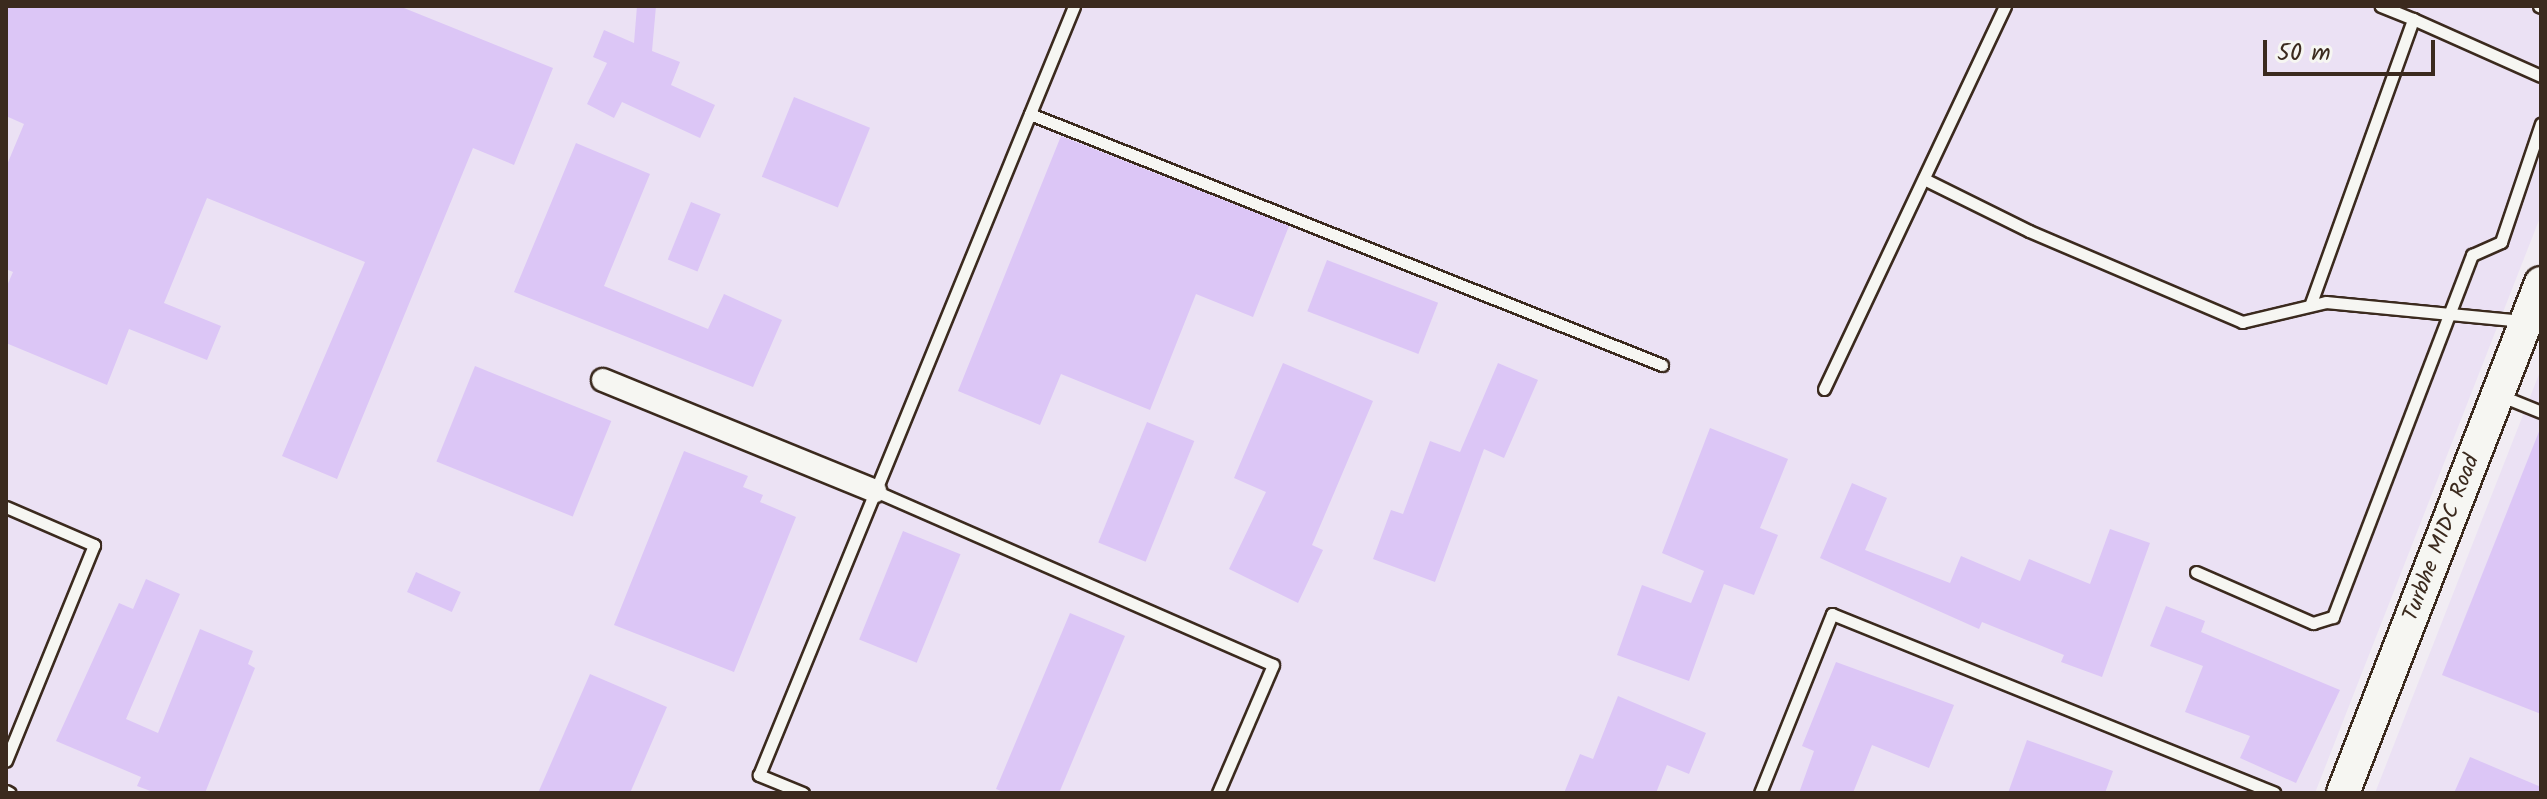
<!DOCTYPE html>
<style>
body{margin:0}
#map{position:relative;width:2547px;height:799px;overflow:hidden;background:#f1ecf3;font-family:Kalam,sans-serif}
div>[style]{position:absolute}
.built>*{inset:0;background:#ebe1f4}
.building>*{inset:0;background:#dcc6f6;transform-origin:0 0}
.roads{filter:drop-shadow(2px 0 #3b2a1e) drop-shadow(-2px 0 #3b2a1e) drop-shadow(0 2px #3b2a1e) drop-shadow(0 -2px #3b2a1e)}
.lane>*{height:11px;margin:-5.5px;padding:0 5.5px;transform-origin:5.5px;border-radius:5.5px;background:#f6f6f2}
.street>*{height:22px;margin:-11px;padding:0 11px;transform-origin:11px;border-radius:11px;background:#f6f6f2}
.secondary>*{height:32px;margin:-16px;padding:0 16px;transform-origin:16px;border-radius:16px;background:#f6f6f2}
span{translate:-50% -50%;white-space:nowrap;text-align:center;line-height:1.15;-webkit-text-stroke:6px #f6f6f2;paint-order:stroke}
.street-label{font-size:22px;color:#3b2a1e}
.frame{position:absolute;inset:0;border:8px solid #3b2a1e;pointer-events:none}
.scale{position:absolute;left:2263px;top:40px;width:172px;height:36px;box-sizing:border-box;border:4px solid #3b2a1e;border-top:0;padding-left:10px;font-size:24px;line-height:28px;white-space:nowrap;color:#3b2a1e;-webkit-text-stroke:6px #f6f6f2;paint-order:stroke}
</style>
<div id="map">
<div class="built">
<div style="clip-path:polygon(6px 6px,2541px 6px,2541px 215px,2315px 793px,6px 793px)"></div>
<div style="clip-path:polygon(2541px 369px,2541px 793px,2375px 793px)"></div>
</div>
<div class="building">
<div style="clip-path:polygon(6px 6px,399px 6px,553px 68px,514px 165px,473px 148px,337px 479px,282px 456px,365px 262px,207px 198px,164px 303px,221px 326px,207px 360px,129px 329px,107px 385px,6px 343px,6px 288px,13px 272px,6px 269px,6px 167px,24px 124px,6px 116px)"></div>
<div style="clip-path:polygon(637px 6px,656px 6px,652px 51px,680px 62px,671px 85px,715px 105px,700px 138px,622px 102px,614px 118px,587px 104px,607px 63px,593px 57px,604px 30px,634px 43px)"></div>
<div style="left:794px;top:97px;width:82px;height:86px;rotate:22deg"></div>
<div style="clip-path:polygon(1061px 136px,1289px 226px,1253px 317px,1196px 294px,1150px 410px,1061px 374px,1040px 425px,958px 391px)"></div>
<div style="clip-path:polygon(576px 143px,650px 174px,604px 286px,708px 329px,724px 294px,782px 320px,753px 387px,514px 292px)"></div>
<div style="left:691px;top:202px;width:32px;height:62px;rotate:22deg"></div>
<div style="left:1327px;top:260px;width:119px;height:55px;rotate:21deg"></div>
<div style="clip-path:polygon(1283px 363px,1373px 401px,1312px 545px,1323px 550px,1298px 603px,1229px 569px,1266px 492px,1234px 478px)"></div>
<div style="clip-path:polygon(1498px 363px,1538px 380px,1504px 458px,1484px 449px,1435px 582px,1373px 559px,1391px 510px,1403px 514px,1430px 441px,1460px 452px)"></div>
<div style="left:475px;top:366px;width:147px;height:103px;rotate:22deg"></div>
<div style="left:1147px;top:422px;width:51px;height:130px;rotate:22deg"></div>
<div style="clip-path:polygon(1710px 428px,1788px 459px,1760px 528px,1778px 535px,1754px 595px,1724px 584px,1689px 681px,1617px 655px,1642px 585px,1691px 603px,1704px 571px,1662px 553px)"></div>
<div style="clip-path:polygon(2540px 429px,2541px 429px,2541px 714px,2442px 675px)"></div>
<div style="clip-path:polygon(684px 451px,748px 476px,743px 487px,763px 495px,760px 502px,796px 517px,734px 672px,614px 625px)"></div>
<div style="clip-path:polygon(1852px 483px,1887px 498px,1865px 550px,1950px 583px,1961px 556px,2020px 581px,2029px 559px,2090px 584px,2110px 529px,2150px 543px,2102px 677px,2061px 662px,2064px 655px,1982px 622px,1979px 629px,1820px 558px)"></div>
<div style="left:903px;top:531px;width:62px;height:117px;rotate:22deg"></div>
<div style="left:416px;top:572px;width:49px;height:22px;rotate:24deg"></div>
<div style="clip-path:polygon(146px 579px,180px 594px,126px 719px,158px 733px,200px 629px,253px 651px,248px 664px,255px 668px,205px 793px,156px 793px,137px 786px,141px 777px,56px 741px,119px 603px,133px 609px)"></div>
<div style="clip-path:polygon(2166px 606px,2205px 621px,2201px 632px,2340px 690px,2296px 783px,2240px 758px,2250px 736px,2185px 712px,2203px 666px,2150px 646px)"></div>
<div style="clip-path:polygon(1070px 613px,1125px 636px,1059px 793px,1006px 793px,996px 789px)"></div>
<div style="clip-path:polygon(1836px 662px,1954px 705px,1929px 768px,1872px 745px,1853px 793px,1799px 793px,1814px 751px,1802px 746px)"></div>
<div style="clip-path:polygon(590px 674px,667px 707px,630px 793px,538px 793px)"></div>
<div style="clip-path:polygon(1618px 696px,1706px 733px,1689px 774px,1667px 765px,1656px 793px,1564px 793px,1580px 754px,1593px 759px)"></div>
<div style="clip-path:polygon(2027px 740px,2113px 771px,2105px 793px,2008px 793px)"></div>
<div style="clip-path:polygon(2470px 757px,2541px 787px,2541px 793px,2454px 793px)"></div>
</div>
<div class="roads">
<div class="lane">
<div style="left:2539px;top:6px;width:2px;rotate:27deg"></div>
<div style="left:2413px;top:19px;width:140px;rotate:24deg"></div>
<div style="left:1030px;top:114px;width:680px;rotate:21.66deg"></div>
<div style="left:1924px;top:179px;width:117px;rotate:26.3deg"></div>
<div style="left:2029px;top:231px;width:232px;rotate:23.1deg"></div>
<div style="left:2242px;top:322px;width:86px;rotate:-13.4deg"></div>
<div style="left:2326px;top:302px;width:200px;rotate:5.5deg"></div>
<div style="left:2311px;top:303px;width:302px;rotate:-70.2deg"></div>
<div style="left:2413px;top:19px;width:35px;rotate:-158deg"></div>
<div style="left:1824px;top:389px;width:424px;rotate:-64.7deg"></div>
<div style="left:2499px;top:395px;width:45px;rotate:22deg"></div>
<div style="left:875px;top:491px;width:434px;rotate:23.6deg"></div>
<div style="left:1273px;top:665px;width:139px;rotate:113.3deg"></div>
<div style="left:6px;top:507px;width:96px;rotate:23.4deg"></div>
<div style="left:94px;top:545px;width:233px;rotate:112.2deg"></div>
<div style="left:2196px;top:572px;width:128px;rotate:23.6deg"></div>
<div style="left:2313px;top:623px;width:21px;rotate:-17deg"></div>
<div style="left:2333px;top:617px;width:388px;rotate:-69deg"></div>
<div style="left:2472px;top:255px;width:32px;rotate:-24deg"></div>
<div style="left:2501px;top:242px;width:125px;rotate:-71.3deg"></div>
<div style="left:6px;top:791px;width:4px;rotate:27deg"></div>
<div style="left:803px;top:793px;width:48px;rotate:-157.8deg"></div>
<div style="left:759px;top:775px;width:831px;rotate:-67.72deg"></div>
<div style="left:1760px;top:793px;width:193px;rotate:-68.1deg"></div>
<div style="left:1832px;top:614px;width:477px;rotate:22deg"></div>
</div>
<div class="street">
<div style="left:603px;top:380px;width:294px;rotate:22.2deg"></div>
</div>
<div class="secondary">
<div style="left:2343px;top:793px;width:547px;rotate:-68.78deg"></div>
</div>
</div>
<div class="street-label">
<span style="left:2442px;top:538px;rotate:-69deg">Turbhe MIDC Road</span>
</div>
<div class="frame"></div>
<div class="scale">50 m</div>
</div>
